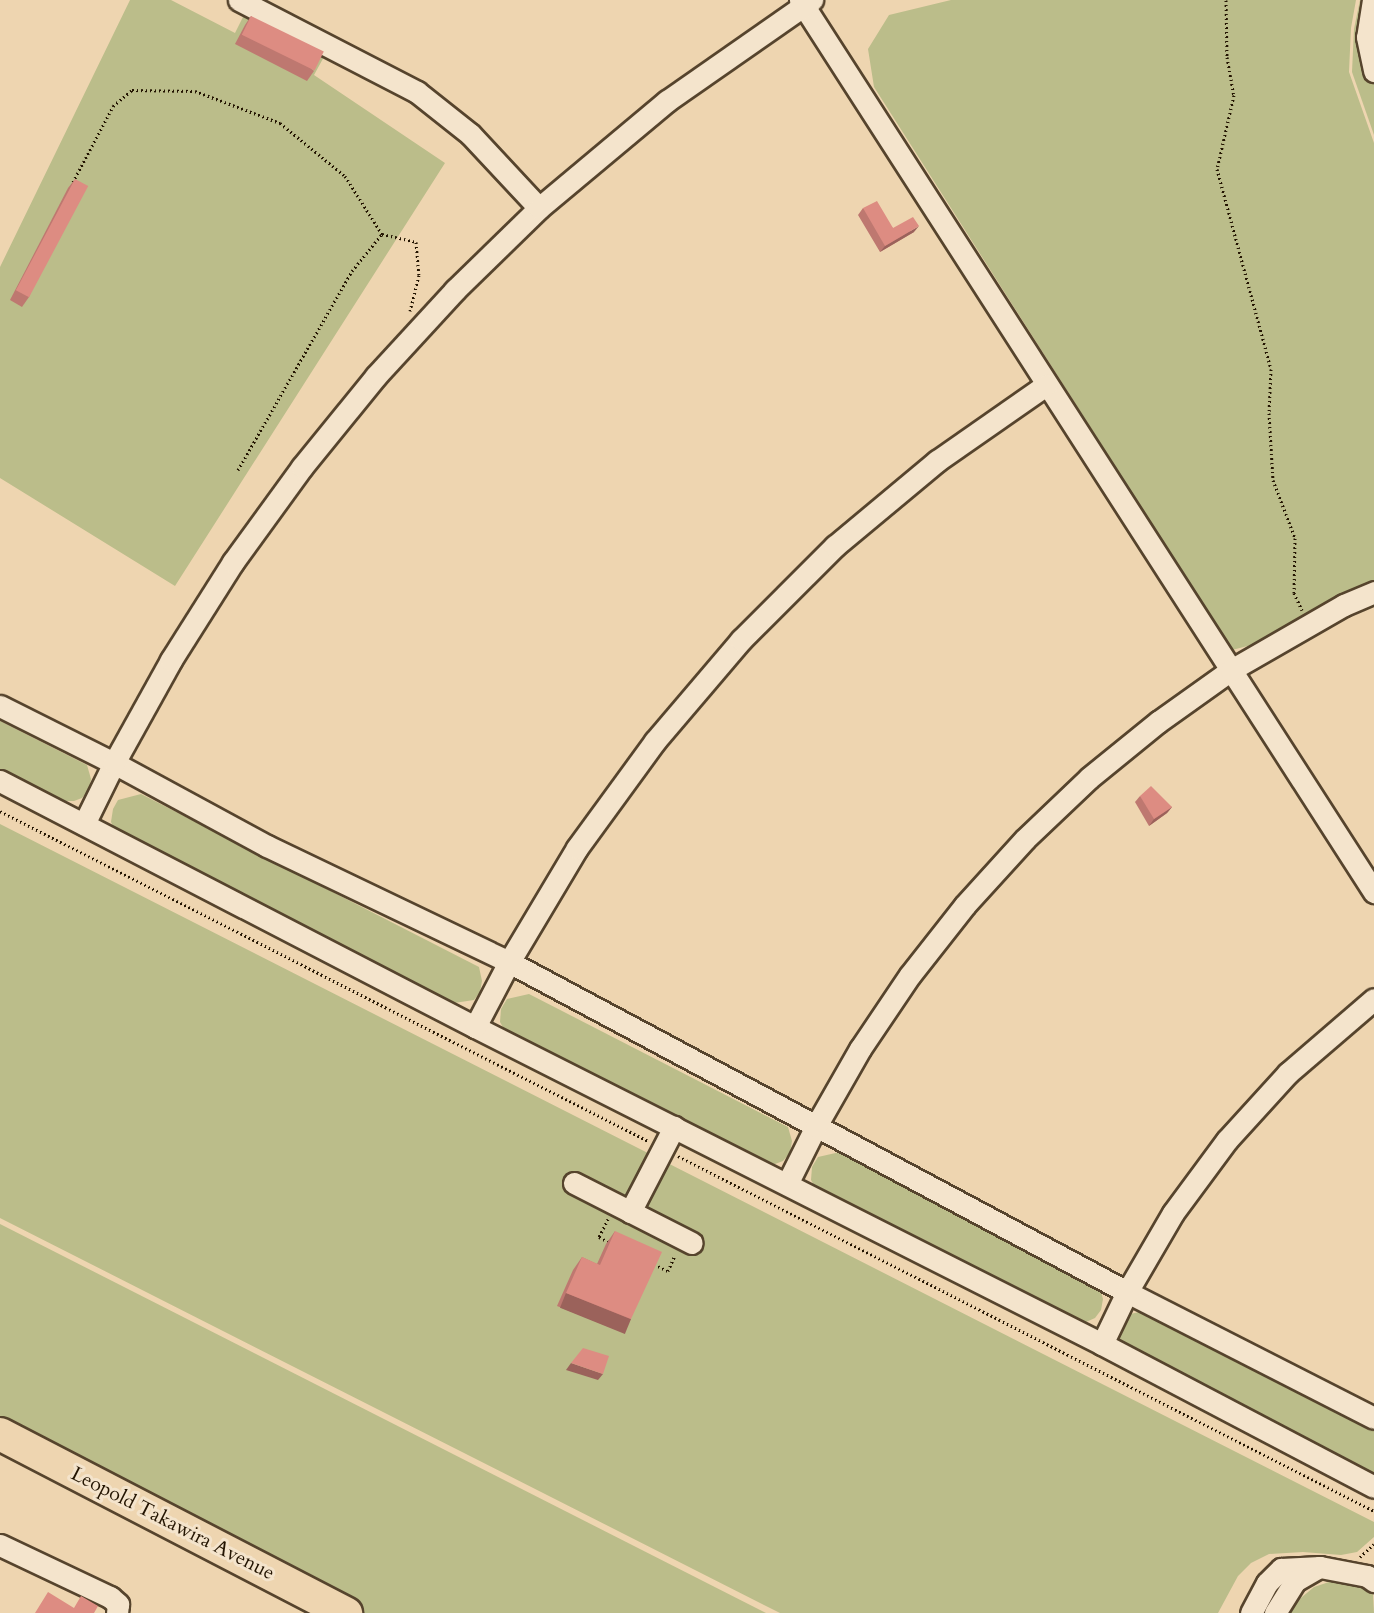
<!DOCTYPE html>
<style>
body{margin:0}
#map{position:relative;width:1374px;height:1613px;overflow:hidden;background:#eed5b0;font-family:Cardo,serif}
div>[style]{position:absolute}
.green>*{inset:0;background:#bbbd8a}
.path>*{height:3px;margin-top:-1.5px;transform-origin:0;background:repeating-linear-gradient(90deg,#231401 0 1.5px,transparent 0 4.5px)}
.roads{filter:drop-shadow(2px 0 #56442d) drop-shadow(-2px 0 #56442d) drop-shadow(0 2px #56442d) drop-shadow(0 -2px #56442d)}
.minor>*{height:21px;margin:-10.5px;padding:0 10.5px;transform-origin:10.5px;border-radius:10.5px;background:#f4e4cc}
.highway>*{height:32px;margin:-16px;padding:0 16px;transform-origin:16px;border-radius:16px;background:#eed5b0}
.wall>*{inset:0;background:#be7870}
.shaded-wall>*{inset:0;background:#9b625b;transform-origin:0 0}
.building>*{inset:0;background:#dd8c82;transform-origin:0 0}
span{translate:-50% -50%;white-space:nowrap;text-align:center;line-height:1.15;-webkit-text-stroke:6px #f4e4cc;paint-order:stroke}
.street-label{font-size:20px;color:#231401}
</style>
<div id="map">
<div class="green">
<div style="clip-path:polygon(130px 0,171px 0,235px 33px,244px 15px,325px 55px,314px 75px,445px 163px,175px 586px,0 478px,0 267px)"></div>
<div style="clip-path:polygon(951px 0,1356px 0,1351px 28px,1349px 72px,1374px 143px,1374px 584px,1267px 641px,1232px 650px,874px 87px,868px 49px,889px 15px)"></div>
<div style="clip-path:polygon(1360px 0,1374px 0,1374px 135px,1352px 72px,1354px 29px)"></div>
<div style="clip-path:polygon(0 721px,87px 765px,91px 779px,89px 790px,82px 798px,74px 801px,63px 801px,0 769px)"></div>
<div style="clip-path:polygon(141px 794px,479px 967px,482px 981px,480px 992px,474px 1000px,454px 1003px,116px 832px,111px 822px,113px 809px,118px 800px)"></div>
<div style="clip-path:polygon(0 824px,1374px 1522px,1374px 1537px,1357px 1552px,1341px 1555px,1303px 1552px,1269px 1554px,1251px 1563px,1238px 1576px,1218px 1613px,780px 1613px,0 1218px)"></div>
<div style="clip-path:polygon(529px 994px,788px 1127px,792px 1141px,790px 1153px,783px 1161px,775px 1164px,764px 1163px,505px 1031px,500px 1022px,501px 1009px,507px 999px)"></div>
<div style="clip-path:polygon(840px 1152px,1099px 1285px,1103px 1299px,1101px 1310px,1095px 1318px,1086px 1322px,1075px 1321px,816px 1189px,811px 1180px,812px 1167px,818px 1157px)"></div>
<div style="clip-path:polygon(0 1224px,766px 1613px,364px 1613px,0 1425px)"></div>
<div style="clip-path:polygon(1148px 1310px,1374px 1426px,1374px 1475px,1124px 1347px,1119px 1338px,1120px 1325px,1126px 1315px)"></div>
<div style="clip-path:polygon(1332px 1581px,1363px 1588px,1373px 1594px,1374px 1613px,1283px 1613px,1314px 1587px)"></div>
</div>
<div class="path">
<div style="left:1226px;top:0;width:57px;rotate:89deg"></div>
<div style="left:1227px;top:57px;width:39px;rotate:80deg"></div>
<div style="left:1234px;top:95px;width:76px;rotate:102.9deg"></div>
<div style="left:1217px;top:169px;width:207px;rotate:74.9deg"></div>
<div style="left:1271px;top:369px;width:44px;rotate:92.6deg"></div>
<div style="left:1269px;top:413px;width:67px;rotate:86.6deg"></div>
<div style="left:1273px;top:480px;width:62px;rotate:69.2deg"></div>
<div style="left:1295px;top:538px;width:55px;rotate:91deg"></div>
<div style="left:1294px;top:593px;width:19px;rotate:65deg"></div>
<div style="left:73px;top:182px;width:86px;rotate:-62.2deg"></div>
<div style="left:113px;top:106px;width:25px;rotate:-40deg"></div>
<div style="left:132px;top:90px;width:63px;rotate:0.9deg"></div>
<div style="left:195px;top:91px;width:91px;rotate:20.6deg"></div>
<div style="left:280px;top:123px;width:84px;rotate:39.2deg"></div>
<div style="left:345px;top:176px;width:69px;rotate:57.5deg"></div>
<div style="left:238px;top:470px;width:229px;rotate:-60.2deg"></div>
<div style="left:352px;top:271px;width:48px;rotate:-51deg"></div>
<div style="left:382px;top:234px;width:35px;rotate:13deg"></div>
<div style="left:416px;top:242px;width:33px;rotate:85deg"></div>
<div style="left:419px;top:275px;width:37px;rotate:104deg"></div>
<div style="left:0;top:811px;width:727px;rotate:26.99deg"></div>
<div style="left:678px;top:1156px;width:781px;rotate:27.02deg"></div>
<div style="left:608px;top:1219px;width:20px;rotate:117deg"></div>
<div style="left:599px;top:1237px;width:13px;rotate:27deg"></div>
<div style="left:654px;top:1264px;width:16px;rotate:27deg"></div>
<div style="left:668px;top:1271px;width:17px;rotate:-66deg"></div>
<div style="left:1360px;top:1557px;width:19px;rotate:-43deg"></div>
</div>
<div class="roads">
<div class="minor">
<div style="left:239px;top:0;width:200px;rotate:27.3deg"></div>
<div style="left:417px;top:92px;width:68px;rotate:38.4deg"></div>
<div style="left:470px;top:134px;width:101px;rotate:47deg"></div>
<div style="left:800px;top:0;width:1061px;rotate:57.24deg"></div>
<div style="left:1373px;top:0;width:37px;rotate:99deg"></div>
<div style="left:1367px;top:37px;width:35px;rotate:78deg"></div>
<div style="left:0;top:706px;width:127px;rotate:26.6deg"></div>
<div style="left:114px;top:763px;width:174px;rotate:28.5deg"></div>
<div style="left:267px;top:846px;width:268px;rotate:25.6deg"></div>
<div style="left:509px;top:962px;width:701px;rotate:28.1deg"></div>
<div style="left:1127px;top:1292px;width:277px;rotate:27deg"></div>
<div style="left:0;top:781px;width:535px;rotate:27.38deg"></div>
<div style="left:475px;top:1027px;width:703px;rotate:26.82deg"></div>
<div style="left:1102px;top:1344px;width:307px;rotate:27.7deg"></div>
<div style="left:84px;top:824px;width:68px;rotate:-63.8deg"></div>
<div style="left:114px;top:763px;width:118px;rotate:-61deg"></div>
<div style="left:171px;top:660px;width:116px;rotate:-57.7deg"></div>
<div style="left:233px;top:562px;width:117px;rotate:-54deg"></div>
<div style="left:302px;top:467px;width:117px;rotate:-50.9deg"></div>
<div style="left:376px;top:376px;width:117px;rotate:-47.4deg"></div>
<div style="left:455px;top:290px;width:117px;rotate:-44.3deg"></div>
<div style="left:539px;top:208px;width:167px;rotate:-39.9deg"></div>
<div style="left:667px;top:101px;width:177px;rotate:-34.9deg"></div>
<div style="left:475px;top:1027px;width:73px;rotate:-62.4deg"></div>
<div style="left:509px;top:962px;width:133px;rotate:-59.2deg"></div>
<div style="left:577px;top:848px;width:132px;rotate:-53.9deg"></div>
<div style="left:655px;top:741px;width:133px;rotate:-49.6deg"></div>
<div style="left:741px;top:640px;width:133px;rotate:-45deg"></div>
<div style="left:835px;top:546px;width:133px;rotate:-39.8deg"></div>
<div style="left:937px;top:461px;width:133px;rotate:-34.9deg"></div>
<div style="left:574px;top:1183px;width:132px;rotate:27deg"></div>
<div style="left:787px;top:1184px;width:65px;rotate:-63.4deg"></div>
<div style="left:816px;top:1126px;width:89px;rotate:-60.3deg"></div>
<div style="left:860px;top:1049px;width:89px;rotate:-56deg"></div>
<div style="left:910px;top:975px;width:89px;rotate:-51.8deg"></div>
<div style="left:965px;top:905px;width:89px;rotate:-47.7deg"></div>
<div style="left:1025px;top:839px;width:88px;rotate:-43.6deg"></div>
<div style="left:1089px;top:778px;width:89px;rotate:-39.1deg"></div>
<div style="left:1158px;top:722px;width:90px;rotate:-35.5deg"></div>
<div style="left:1231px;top:670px;width:130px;rotate:-29.9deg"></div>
<div style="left:1344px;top:605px;width:33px;rotate:-23deg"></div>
<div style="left:630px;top:1212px;width:96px;rotate:-62.6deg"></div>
<div style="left:1102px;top:1344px;width:58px;rotate:-64.3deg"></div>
<div style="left:1127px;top:1292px;width:91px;rotate:-59.8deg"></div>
<div style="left:1173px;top:1213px;width:91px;rotate:-53.5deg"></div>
<div style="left:1227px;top:1140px;width:91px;rotate:-47.7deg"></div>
<div style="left:1288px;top:1073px;width:113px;rotate:-40.7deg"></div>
<div style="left:0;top:1545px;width:122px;rotate:25.3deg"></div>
<div style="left:110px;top:1597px;width:11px;rotate:41deg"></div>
<div style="left:118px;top:1604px;width:9px;rotate:96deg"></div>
<div style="left:1251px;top:1613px;width:34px;rotate:-62deg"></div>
<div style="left:1267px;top:1583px;width:20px;rotate:-45deg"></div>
<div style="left:1281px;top:1569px;width:39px;rotate:-3deg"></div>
<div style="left:1320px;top:1567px;width:48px;rotate:10.8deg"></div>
<div style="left:1367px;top:1576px;width:9px;rotate:36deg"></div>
<div style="left:1275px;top:1613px;width:38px;rotate:-58deg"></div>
<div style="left:1295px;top:1581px;width:28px;rotate:-30deg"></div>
</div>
<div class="highway">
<div style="left:0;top:1434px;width:390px;rotate:27.4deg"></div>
</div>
</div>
<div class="wall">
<div style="clip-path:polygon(251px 16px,314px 71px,307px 81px,235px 44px,245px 25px)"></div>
<div style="clip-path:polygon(75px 179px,29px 297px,22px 307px,10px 300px,68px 188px)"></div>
<div style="clip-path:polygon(863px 208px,893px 228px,914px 232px,880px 252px,858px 215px)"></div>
<div style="clip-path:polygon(1140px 796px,1172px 807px,1167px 813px,1149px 826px,1135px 802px)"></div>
<div style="clip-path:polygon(615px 1231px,631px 1319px,622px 1332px,557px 1306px,573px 1270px,582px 1257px,597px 1264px,606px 1244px)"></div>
</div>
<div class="shaded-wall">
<div style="clip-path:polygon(919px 226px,914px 232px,880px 252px,885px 246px)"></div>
<div style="clip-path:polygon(1172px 807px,1167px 813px,1149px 826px,1154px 819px)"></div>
<div style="left:566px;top:1293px;width:70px;height:16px;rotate:22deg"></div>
<div style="clip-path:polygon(571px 1363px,603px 1374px,598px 1380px,566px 1370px)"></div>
</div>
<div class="building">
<div style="left:251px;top:16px;width:81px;height:21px;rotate:26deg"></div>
<div style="left:75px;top:179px;width:15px;height:126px;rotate:28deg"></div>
<div style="clip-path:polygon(877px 201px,893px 228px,913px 217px,919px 226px,885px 246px,863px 208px)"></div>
<div style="clip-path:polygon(1151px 786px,1172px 807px,1154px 819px,1140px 796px)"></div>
<div style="clip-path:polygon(615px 1231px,662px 1252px,631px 1319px,566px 1293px,582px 1257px,600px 1265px)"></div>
<div style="clip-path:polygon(583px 1348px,609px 1356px,603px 1374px,571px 1363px)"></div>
<div style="clip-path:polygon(48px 1592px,74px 1608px,81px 1596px,98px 1606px,94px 1613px,35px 1613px)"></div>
</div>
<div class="street-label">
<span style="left:173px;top:1523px;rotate:27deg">Leopold Takawira Avenue</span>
</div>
</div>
